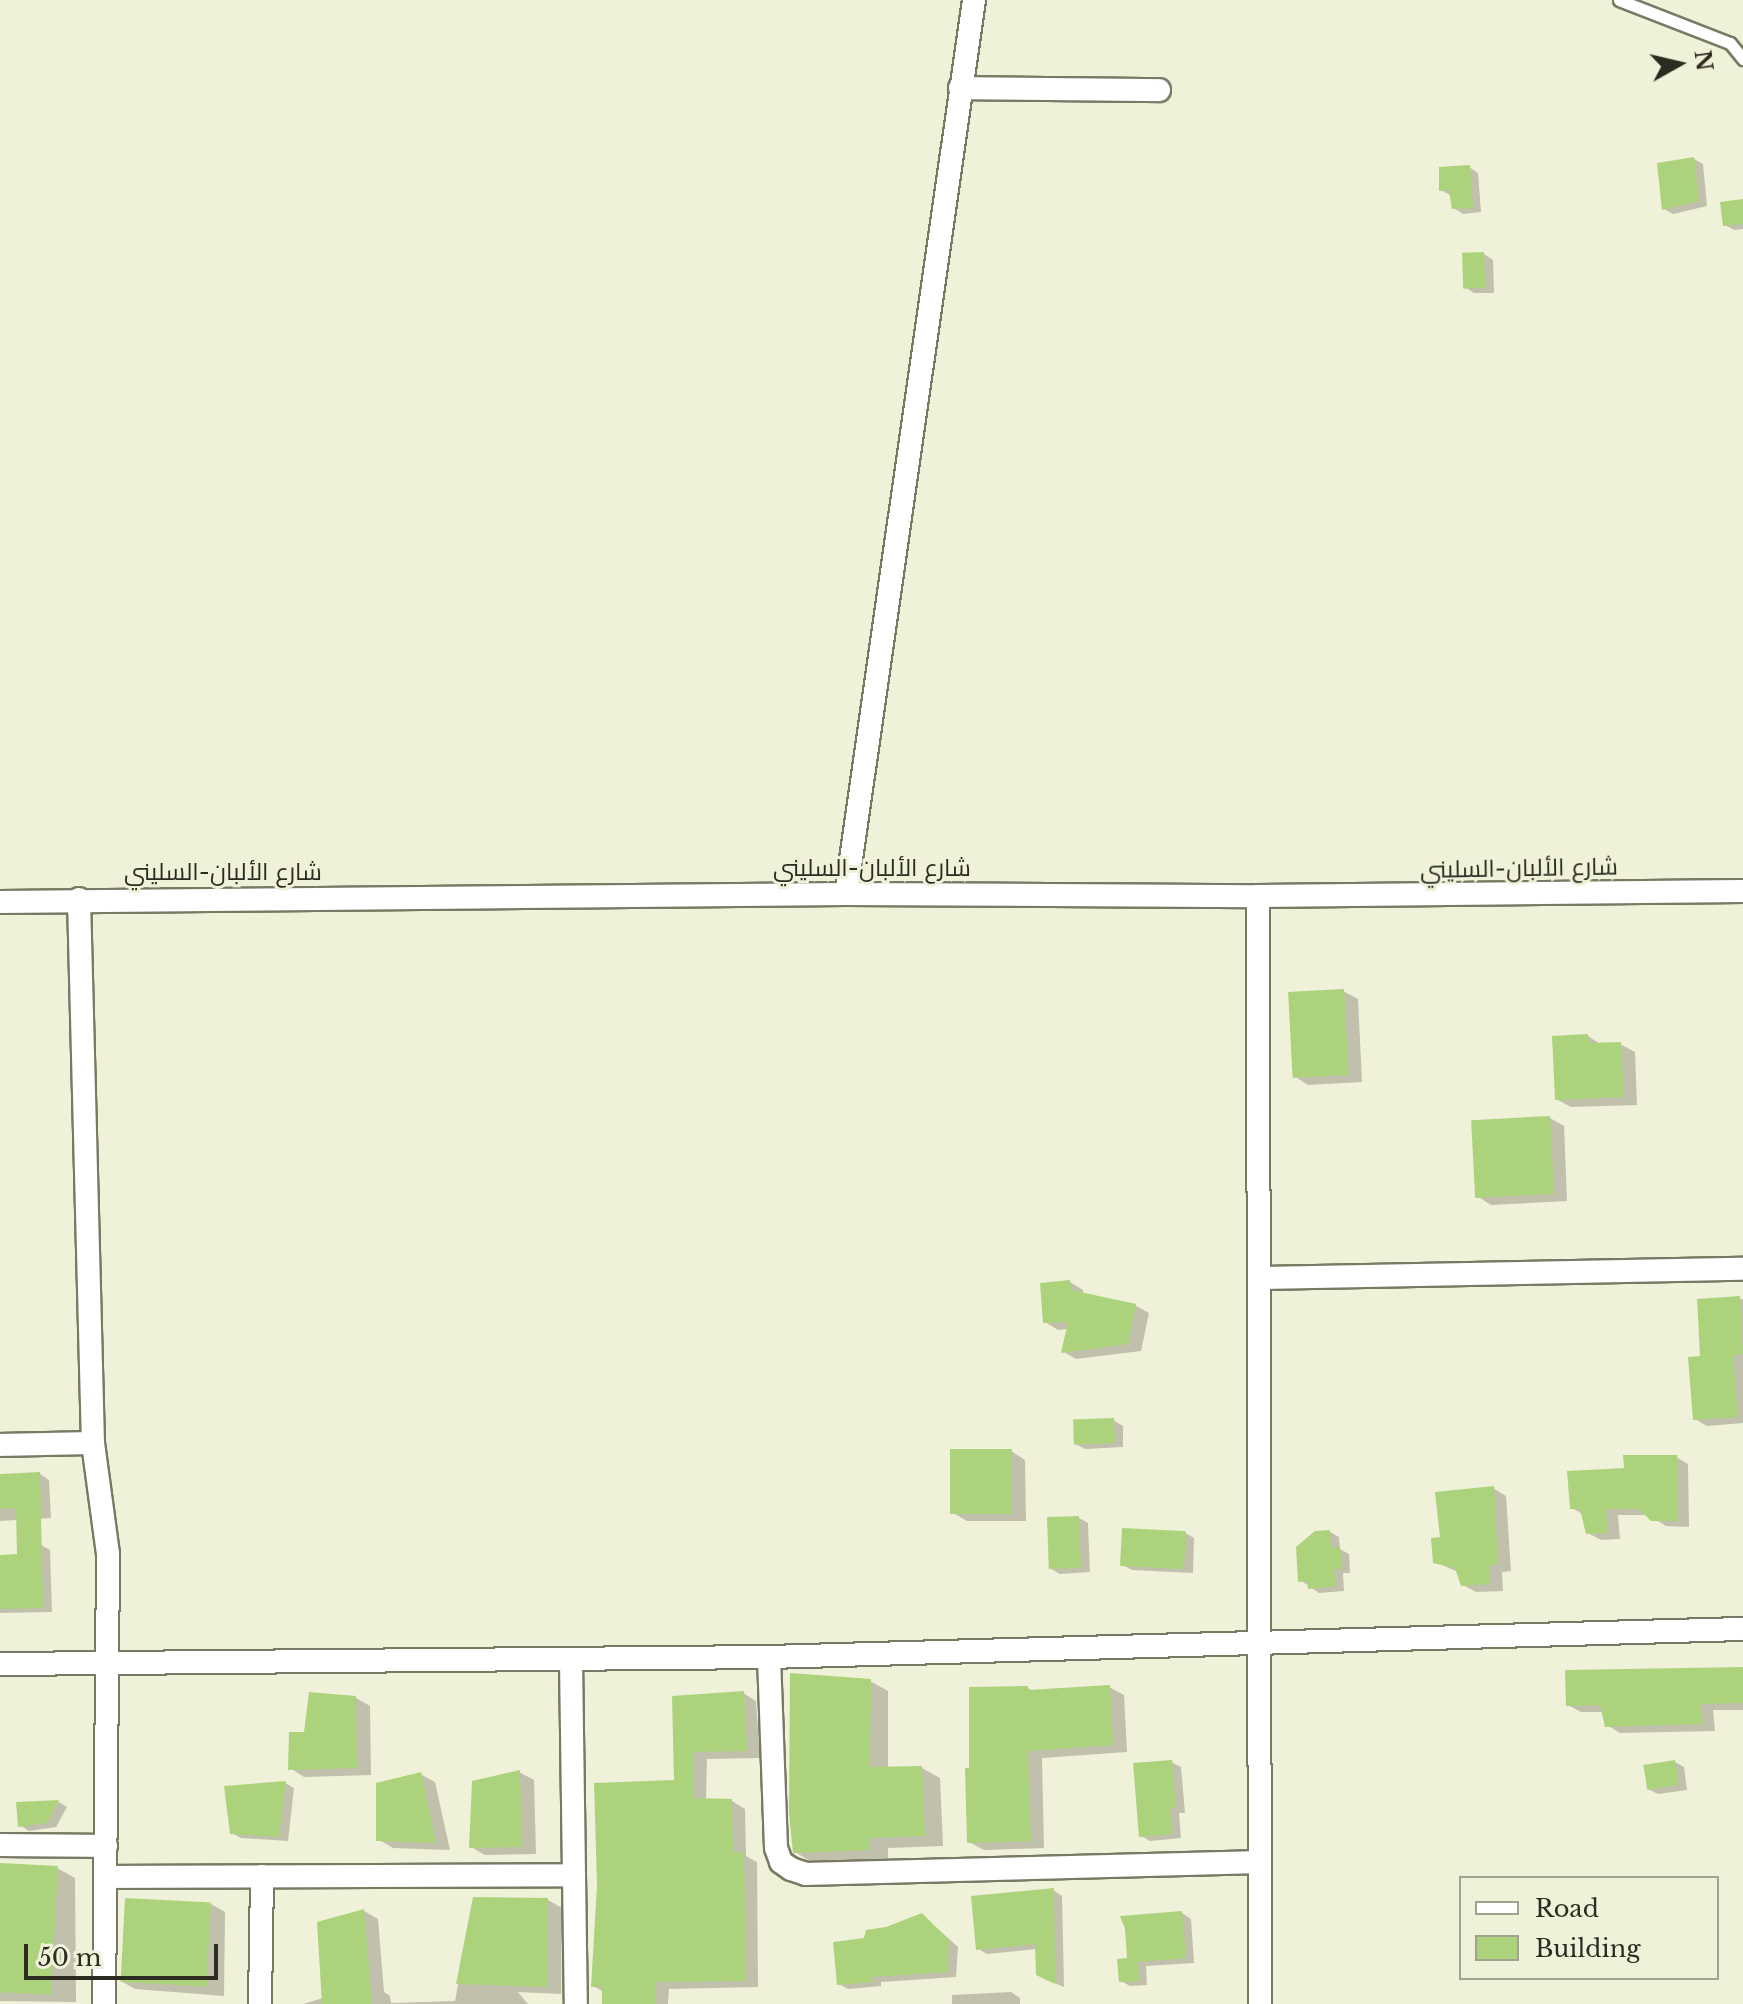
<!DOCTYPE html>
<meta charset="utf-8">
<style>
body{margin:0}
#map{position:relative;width:1743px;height:2004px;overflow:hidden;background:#f0f1d9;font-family:"Libre Baskerville",Cairo,serif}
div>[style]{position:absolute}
.shadow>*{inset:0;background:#0003}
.building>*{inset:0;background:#acd37b;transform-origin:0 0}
.roads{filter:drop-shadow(2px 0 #797a65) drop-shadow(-2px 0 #797a65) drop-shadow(0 2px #797a65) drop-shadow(0 -2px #797a65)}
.service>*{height:11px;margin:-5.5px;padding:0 5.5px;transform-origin:5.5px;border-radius:5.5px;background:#fff}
.minor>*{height:22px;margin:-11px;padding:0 11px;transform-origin:11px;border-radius:11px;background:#fff}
span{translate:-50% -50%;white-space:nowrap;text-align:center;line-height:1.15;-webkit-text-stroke:6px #f0f1d9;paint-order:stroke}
.street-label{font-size:24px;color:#2b2b22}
.legend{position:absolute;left:1459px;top:1876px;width:260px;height:104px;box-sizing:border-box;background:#f0f1d9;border:2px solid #a1a290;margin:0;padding:10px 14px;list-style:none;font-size:24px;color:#2b2b22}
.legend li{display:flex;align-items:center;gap:16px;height:40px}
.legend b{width:40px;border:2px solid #a1a290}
.north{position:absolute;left:1639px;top:24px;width:80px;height:80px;-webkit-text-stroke:6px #f0f1d9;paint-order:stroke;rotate:82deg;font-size:22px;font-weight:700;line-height:32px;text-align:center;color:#2b2b22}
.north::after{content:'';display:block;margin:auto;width:28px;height:36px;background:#2b2b22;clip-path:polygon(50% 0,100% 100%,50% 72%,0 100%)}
.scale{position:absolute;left:24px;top:1944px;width:194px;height:36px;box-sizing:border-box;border:4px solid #2b2b22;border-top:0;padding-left:10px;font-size:24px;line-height:28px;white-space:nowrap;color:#2b2b22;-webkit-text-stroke:6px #f0f1d9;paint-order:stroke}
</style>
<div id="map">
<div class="shadow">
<div style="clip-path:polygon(1694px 159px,1703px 164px,1707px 206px,1673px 214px,1664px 209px)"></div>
<div style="clip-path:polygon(1469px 167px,1478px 173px,1481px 212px,1463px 214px,1454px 208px,1450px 195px,1441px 190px)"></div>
<div style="clip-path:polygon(1743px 201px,1743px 229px,1734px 230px,1725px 225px)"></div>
<div style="clip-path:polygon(1484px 254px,1493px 260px,1494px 293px,1474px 293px,1465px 287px)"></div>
<div style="clip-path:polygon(1343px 991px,1358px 999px,1362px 1082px,1308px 1085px,1294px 1076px)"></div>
<div style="clip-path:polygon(1588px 1036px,1602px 1045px,1620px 1044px,1635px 1052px,1637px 1105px,1571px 1107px,1556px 1099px)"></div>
<div style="clip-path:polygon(1550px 1118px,1564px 1126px,1567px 1201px,1491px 1205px,1477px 1196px)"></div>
<div style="clip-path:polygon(1070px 1282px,1083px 1290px,1083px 1295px,1136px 1306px,1149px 1313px,1141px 1351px,1076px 1359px,1064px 1352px,1068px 1329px,1058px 1330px,1045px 1322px)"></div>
<div style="clip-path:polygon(1743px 1299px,1743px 1423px,1707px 1426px,1695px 1419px,1703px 1358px,1699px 1301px)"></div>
<div style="clip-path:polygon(1113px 1420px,1123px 1426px,1123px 1447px,1085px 1449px,1075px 1444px)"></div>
<div style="clip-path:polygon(1011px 1451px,1025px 1460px,1026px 1521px,967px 1521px,953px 1513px)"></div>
<div style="clip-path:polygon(1676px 1457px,1688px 1464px,1689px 1527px,1666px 1526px,1648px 1515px,1618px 1515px,1620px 1539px,1601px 1540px,1588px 1533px,1584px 1515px,1572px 1508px,1626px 1470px)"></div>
<div style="clip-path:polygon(40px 1474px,49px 1480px,51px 1518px,0 1521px,0 1475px)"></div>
<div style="clip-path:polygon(1493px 1488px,1506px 1496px,1511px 1571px,1502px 1572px,1503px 1591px,1476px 1592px,1463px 1585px,1458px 1572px,1435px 1562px,1442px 1539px)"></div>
<div style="clip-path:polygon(1079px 1518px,1088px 1523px,1090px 1572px,1060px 1574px,1051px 1569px)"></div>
<div style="clip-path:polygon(1330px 1532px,1339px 1537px,1340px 1549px,1349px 1554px,1350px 1573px,1343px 1573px,1344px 1591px,1319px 1593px,1300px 1580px)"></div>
<div style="clip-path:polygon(1185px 1533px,1194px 1538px,1193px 1573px,1132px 1570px,1123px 1565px)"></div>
<div style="clip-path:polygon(41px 1545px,50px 1550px,52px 1612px,0 1613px,0 1556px,19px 1556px)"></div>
<div style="clip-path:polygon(1743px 1669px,1743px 1710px,1713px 1710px,1715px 1731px,1620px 1733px,1607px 1725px,1604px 1712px,1581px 1712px,1568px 1705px)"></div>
<div style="clip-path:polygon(870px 1681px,888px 1691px,888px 1769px,922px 1768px,940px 1778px,943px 1846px,888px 1848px,888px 1859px,813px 1863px,795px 1852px)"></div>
<div style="clip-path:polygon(1109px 1687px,1124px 1695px,1127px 1752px,1042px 1758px,1044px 1848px,984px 1850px,969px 1842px,971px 1770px,1028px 1688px,1034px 1692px)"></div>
<div style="clip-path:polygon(743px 1693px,756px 1701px,760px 1758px,707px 1759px,706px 1800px,732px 1801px,745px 1809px,746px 1856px,757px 1862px,758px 1987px,669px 1989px,668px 2004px,604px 2004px,604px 1992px,593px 1986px,676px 1782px,674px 1698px)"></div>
<div style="clip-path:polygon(356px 1698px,370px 1706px,371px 1775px,304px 1777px,290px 1768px)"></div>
<div style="clip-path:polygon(1171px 1762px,1181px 1767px,1185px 1813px,1179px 1813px,1181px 1838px,1150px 1841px,1141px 1836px)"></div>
<div style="clip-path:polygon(1675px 1762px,1684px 1767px,1687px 1790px,1658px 1794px,1648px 1789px)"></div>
<div style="clip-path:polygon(519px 1772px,534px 1780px,536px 1854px,485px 1855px,471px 1847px)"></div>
<div style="clip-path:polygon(420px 1774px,435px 1782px,450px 1850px,393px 1848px,378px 1839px)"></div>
<div style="clip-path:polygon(285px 1783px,294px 1788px,288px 1841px,241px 1838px,232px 1833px)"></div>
<div style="clip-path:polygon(59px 1802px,67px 1807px,56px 1827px,29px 1831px,20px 1825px,18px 1804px)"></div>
<div style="clip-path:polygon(0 1865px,57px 1868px,75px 1878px,76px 2002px,0 2001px)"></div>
<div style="clip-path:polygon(1053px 1890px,1062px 1896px,1064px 1987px,1047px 1980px,1037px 1949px,987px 1954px,977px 1948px)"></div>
<div style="clip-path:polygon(474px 1899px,548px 1900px,562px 1908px,561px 1994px,518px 1992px,528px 2004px,303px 2004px,323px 1998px,364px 1911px,378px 1919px,384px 1992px,390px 1996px,391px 2003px,455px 2001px)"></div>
<div style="clip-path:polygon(211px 1904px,225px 1912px,224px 1996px,135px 1989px,121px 1981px)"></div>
<div style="clip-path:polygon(1182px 1913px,1191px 1919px,1194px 1963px,1146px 1966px,1147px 1985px,1130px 1986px,1121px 1981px,1129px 1960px)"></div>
<div style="clip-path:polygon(922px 1915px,958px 1947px,956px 1977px,881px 1982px,881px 1986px,848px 1989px,839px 1984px,866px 1939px)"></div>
<div style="clip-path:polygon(1011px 1992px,1020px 1998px,1020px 2004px,952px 2004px,952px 1995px)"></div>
</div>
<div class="building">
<div style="clip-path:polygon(1694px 157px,1699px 201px,1662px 210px,1657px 163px)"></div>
<div style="clip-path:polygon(1470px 165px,1473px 208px,1452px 209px,1449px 190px,1439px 191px,1439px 167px)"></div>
<div style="clip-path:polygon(1743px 199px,1743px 224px,1723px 226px,1720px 202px)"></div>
<div style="left:1484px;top:252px;width:36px;height:22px;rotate:88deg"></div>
<div style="left:1344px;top:989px;width:86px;height:56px;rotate:87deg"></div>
<div style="clip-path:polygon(1588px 1034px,1589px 1043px,1621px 1042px,1624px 1097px,1555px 1100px,1552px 1036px)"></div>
<div style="left:1550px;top:1116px;width:78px;height:79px;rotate:87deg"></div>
<div style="clip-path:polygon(1070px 1280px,1071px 1290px,1136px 1304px,1128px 1344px,1061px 1353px,1068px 1322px,1043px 1323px,1040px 1283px)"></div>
<div style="clip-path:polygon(1740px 1296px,1743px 1354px,1733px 1355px,1738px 1417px,1693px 1420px,1688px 1357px,1700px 1356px,1697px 1299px)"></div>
<div style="left:1114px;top:1418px;width:25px;height:41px;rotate:88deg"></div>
<div style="left:1012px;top:1449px;width:65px;height:62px;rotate:90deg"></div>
<div style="clip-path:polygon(1623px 1455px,1677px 1455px,1677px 1521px,1651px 1521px,1639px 1509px,1606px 1509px,1608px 1533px,1586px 1534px,1580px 1509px,1570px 1509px,1567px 1471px,1624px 1468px)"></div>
<div style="clip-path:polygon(40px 1472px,43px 1608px,0 1609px,0 1555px,17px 1554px,16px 1508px,0 1509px,0 1474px)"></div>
<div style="clip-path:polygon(1494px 1486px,1498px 1565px,1489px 1565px,1490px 1584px,1461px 1586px,1455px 1568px,1433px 1563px,1431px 1538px,1440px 1537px,1435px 1492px)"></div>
<div style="left:1079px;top:1516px;width:52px;height:32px;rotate:88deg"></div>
<div style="left:1122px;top:1528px;width:64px;height:38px;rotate:3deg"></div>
<div style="clip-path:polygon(1330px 1530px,1331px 1548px,1340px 1547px,1342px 1569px,1334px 1569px,1336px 1586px,1308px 1589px,1307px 1581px,1298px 1582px,1296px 1547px,1315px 1531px)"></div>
<div style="clip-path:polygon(1743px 1667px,1743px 1703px,1700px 1704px,1703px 1724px,1605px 1727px,1600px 1705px,1566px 1706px,1565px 1670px)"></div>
<div style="clip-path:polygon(790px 1673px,871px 1679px,870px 1767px,922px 1766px,925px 1836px,870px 1838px,870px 1850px,793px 1853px,789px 1814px)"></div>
<div style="clip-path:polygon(1110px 1685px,1113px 1745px,1028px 1751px,1031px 1841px,967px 1843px,965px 1768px,969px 1768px,969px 1687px,1028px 1686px,1028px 1690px)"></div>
<div style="clip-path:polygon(744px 1691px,747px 1751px,694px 1752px,693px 1798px,732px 1799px,733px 1853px,744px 1852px,746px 1981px,656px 1982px,655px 2004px,602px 2004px,602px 1986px,591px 1987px,597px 1886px,594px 1783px,674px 1780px,672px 1696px)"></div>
<div style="clip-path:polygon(309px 1692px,356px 1696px,357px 1768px,288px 1770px,289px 1732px,304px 1732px)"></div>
<div style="clip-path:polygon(1172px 1760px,1176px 1808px,1170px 1809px,1172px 1834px,1139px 1837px,1133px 1763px)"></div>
<div style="left:1675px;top:1760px;width:25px;height:32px;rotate:81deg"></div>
<div style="clip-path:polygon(520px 1770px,522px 1847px,469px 1848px,472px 1781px)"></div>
<div style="clip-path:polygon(421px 1772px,436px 1843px,376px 1841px,376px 1783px)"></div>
<div style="clip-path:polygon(286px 1781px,279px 1837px,230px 1834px,224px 1786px)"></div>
<div style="clip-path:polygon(59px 1800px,47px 1823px,18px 1827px,16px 1802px)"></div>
<div style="left:0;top:1863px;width:58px;height:129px;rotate:3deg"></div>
<div style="clip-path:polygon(1054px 1888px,1055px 1984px,1036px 1975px,1035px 1944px,976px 1950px,971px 1896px)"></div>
<div style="clip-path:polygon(473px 1897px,548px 1898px,547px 1987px,456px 1984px)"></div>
<div style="left:125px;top:1898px;width:86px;height:84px;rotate:3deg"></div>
<div style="clip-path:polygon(364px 1909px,372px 2004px,322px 2004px,317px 1922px)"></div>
<div style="clip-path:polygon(1182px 1911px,1186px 1958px,1138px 1962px,1139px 1981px,1119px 1982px,1117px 1959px,1127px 1958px,1125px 1929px,1120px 1916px)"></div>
<div style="clip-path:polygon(922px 1913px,949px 1940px,947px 1972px,872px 1977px,873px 1982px,837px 1985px,833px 1942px,864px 1938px,866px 1930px,886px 1927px)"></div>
</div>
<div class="roads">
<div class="service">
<div style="left:1619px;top:0;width:119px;rotate:21.2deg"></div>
<div style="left:1730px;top:43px;width:21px;rotate:51deg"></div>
</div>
<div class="minor">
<div style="left:960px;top:88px;width:199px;rotate:0.6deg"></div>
<div style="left:846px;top:894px;width:903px;rotate:-81.85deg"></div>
<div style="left:1258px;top:896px;width:1108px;rotate:89.9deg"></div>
<div style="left:79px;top:899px;width:544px;rotate:88.53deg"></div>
<div style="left:93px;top:1443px;width:112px;rotate:82.3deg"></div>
<div style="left:108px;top:1554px;width:450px;rotate:90.5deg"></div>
<div style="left:0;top:902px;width:846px;rotate:-0.54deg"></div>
<div style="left:846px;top:894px;width:412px;rotate:0.3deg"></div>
<div style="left:1258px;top:896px;width:485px;rotate:-0.6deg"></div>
<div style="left:1260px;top:1278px;width:483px;rotate:-1.1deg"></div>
<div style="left:0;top:1445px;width:93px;rotate:-1.2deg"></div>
<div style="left:769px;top:1657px;width:191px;rotate:87.9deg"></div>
<div style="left:776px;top:1848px;width:15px;rotate:70deg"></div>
<div style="left:781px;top:1862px;width:12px;rotate:35deg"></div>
<div style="left:791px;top:1869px;width:16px;rotate:18deg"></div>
<div style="left:806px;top:1874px;width:454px;rotate:-1.5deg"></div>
<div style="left:571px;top:1660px;width:344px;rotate:89.2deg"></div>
<div style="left:0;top:1664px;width:769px;rotate:-0.52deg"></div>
<div style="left:769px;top:1657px;width:974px;rotate:-1.65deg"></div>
<div style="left:0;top:1845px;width:106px;rotate:0.5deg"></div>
<div style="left:105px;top:1877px;width:469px;rotate:-0.2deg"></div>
<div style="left:260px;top:2004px;width:128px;rotate:-89.1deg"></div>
</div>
</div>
<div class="street-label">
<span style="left:872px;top:868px">شارع الألبان-السليني</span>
<span style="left:1519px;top:868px;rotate:-1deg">شارع الألبان-السليني</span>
<span style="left:223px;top:872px">شارع الألبان-السليني</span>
</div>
<ul class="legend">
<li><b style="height:10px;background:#fff"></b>Road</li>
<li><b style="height:22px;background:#acd37b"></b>Building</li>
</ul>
<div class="north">N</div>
<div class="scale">50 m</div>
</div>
